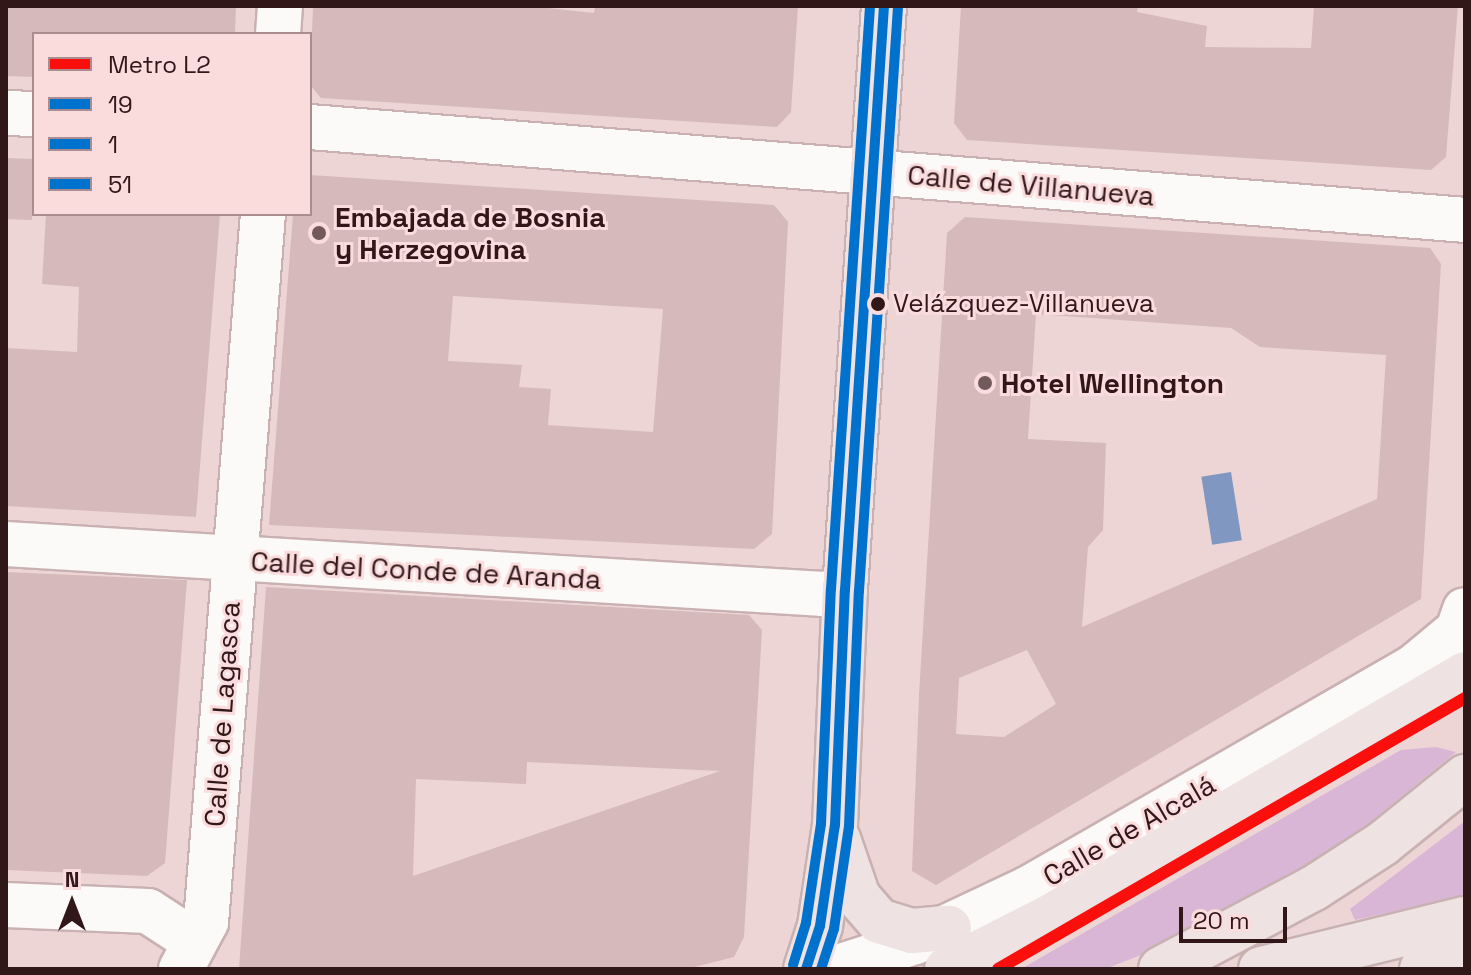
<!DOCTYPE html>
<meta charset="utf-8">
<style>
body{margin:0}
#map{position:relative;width:1471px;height:975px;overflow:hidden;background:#edd5d5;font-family:"Space Grotesk",sans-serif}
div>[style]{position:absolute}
.green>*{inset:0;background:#d9b6d6}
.water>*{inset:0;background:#8097c2;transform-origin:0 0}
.building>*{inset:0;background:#d6babb;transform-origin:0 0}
.roads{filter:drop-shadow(2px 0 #c9b1b1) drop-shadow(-2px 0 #c9b1b1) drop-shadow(0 2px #c9b1b1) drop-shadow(0 -2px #c9b1b1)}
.minor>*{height:44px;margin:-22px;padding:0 22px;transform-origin:22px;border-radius:22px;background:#fcf9f9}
.major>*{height:44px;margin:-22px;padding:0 22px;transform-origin:22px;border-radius:22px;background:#eee2e3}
.bus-1>*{height:10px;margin:-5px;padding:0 5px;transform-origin:5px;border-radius:5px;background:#0072ce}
.bus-2>*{height:10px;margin:-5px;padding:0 5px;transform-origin:5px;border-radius:5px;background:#0072ce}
.bus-3>*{height:10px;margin:-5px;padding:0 5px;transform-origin:5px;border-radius:5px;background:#0072ce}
.metro-1>*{height:12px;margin:-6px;padding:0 6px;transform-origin:6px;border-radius:6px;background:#fb0f0c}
.dots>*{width:22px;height:22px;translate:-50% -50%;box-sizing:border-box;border:4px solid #fadcdc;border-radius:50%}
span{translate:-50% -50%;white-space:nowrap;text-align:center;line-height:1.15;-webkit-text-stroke:6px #fadcdc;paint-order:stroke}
.bus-label{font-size:26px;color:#311718}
.left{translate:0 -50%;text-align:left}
.street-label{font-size:28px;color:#311718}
.poi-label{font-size:28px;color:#311718;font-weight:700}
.frame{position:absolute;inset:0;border:8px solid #311718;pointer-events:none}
.legend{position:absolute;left:32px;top:32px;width:280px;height:184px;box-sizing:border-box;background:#fadcdc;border:2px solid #aa8d8e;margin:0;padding:10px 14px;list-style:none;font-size:24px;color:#311718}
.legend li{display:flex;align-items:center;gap:16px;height:40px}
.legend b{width:40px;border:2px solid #aa8d8e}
.north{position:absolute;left:32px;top:863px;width:80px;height:80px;-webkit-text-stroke:6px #fadcdc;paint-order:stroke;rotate:0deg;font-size:22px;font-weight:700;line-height:32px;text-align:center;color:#311718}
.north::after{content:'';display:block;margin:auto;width:28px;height:36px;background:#311718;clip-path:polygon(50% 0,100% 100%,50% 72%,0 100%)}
.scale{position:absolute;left:1179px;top:907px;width:108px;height:36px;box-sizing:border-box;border:4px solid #311718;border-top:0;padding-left:10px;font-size:24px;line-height:28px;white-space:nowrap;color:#311718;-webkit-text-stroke:6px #fadcdc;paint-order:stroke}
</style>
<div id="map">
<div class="green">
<div style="clip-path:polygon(1436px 747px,1456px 752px,1337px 849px,1185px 938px,1105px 969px,1021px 969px,1401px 750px)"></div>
<div style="clip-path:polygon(1465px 821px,1465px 896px,1355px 920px,1350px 909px)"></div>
</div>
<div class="water">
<div style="left:1231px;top:472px;width:69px;height:30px;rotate:81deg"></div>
</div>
<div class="building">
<div style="clip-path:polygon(6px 6px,236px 6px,235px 34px,34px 34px,34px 77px,6px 76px)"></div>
<div style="clip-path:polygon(313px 6px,530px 6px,594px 13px,595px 6px,798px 6px,791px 112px,777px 127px,321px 98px,310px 85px)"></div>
<div style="clip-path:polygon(961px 6px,1138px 6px,1137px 12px,1207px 26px,1205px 47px,1311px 48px,1314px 6px,1458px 6px,1446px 157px,1431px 170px,967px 140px,954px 123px)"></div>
<div style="left:6px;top:158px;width:28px;height:61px;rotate:2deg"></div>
<div style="clip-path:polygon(evenodd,310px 175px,774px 205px,788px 222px,772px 534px,754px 549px,269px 525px,293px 214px,310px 214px,310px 175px,453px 296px,663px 309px,653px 432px,548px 425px,551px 389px,519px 387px,522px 365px,448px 361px,453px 296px)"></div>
<div style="clip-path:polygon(46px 214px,220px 214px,196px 517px,6px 506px,6px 348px,77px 352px,79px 287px,42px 284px)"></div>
<div style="clip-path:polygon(evenodd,965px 217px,1430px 248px,1441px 264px,1421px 599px,936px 885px,912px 871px,919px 695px,947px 233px,965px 217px,1036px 314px,1231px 328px,1260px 347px,1386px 355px,1377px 499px,1082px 627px,1088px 547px,1103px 530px,1106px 443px,1028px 439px,1036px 314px,965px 217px,1027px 650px,1056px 704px,1004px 737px,956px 734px,959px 678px,1027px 650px)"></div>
<div style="clip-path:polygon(6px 572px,187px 580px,165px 863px,147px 876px,6px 870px)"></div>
<div style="clip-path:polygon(evenodd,266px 587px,749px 615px,762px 630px,744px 937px,734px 957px,687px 969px,239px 969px,266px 587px,527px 762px,720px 771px,413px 876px,416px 779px,526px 784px,527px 762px)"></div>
</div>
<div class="roads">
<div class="minor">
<div style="left:278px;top:34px;width:28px;rotate:-86deg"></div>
<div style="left:6px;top:113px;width:28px;rotate:2deg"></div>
<div style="left:310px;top:127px;width:1159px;rotate:4.6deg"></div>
<div style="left:6px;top:544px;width:819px;rotate:3.5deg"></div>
<div style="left:823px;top:594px;width:22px;rotate:-10deg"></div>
<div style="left:6px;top:905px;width:142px;rotate:2.4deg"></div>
<div style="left:148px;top:911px;width:55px;rotate:33.1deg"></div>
<div style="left:181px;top:969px;width:53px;rotate:-62deg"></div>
<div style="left:206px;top:922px;width:710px;rotate:-85.4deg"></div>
<div style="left:832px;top:969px;width:87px;rotate:-18deg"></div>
<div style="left:915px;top:942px;width:126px;rotate:-25.3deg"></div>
<div style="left:1029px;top:888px;width:445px;rotate:-29.9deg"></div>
<div style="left:1415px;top:666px;width:56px;rotate:-39.9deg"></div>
<div style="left:1458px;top:630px;width:21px;rotate:-71deg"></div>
</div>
<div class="major">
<div style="left:838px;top:839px;width:61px;rotate:71deg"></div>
<div style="left:858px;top:897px;width:32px;rotate:49deg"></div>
<div style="left:879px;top:921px;width:34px;rotate:17deg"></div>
<div style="left:912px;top:931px;width:37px;rotate:-5deg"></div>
<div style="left:806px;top:969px;width:45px;rotate:-72deg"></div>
<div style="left:820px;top:926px;width:102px;rotate:-81.6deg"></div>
<div style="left:835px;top:825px;width:235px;rotate:-87.6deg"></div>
<div style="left:845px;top:590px;width:585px;rotate:-86.18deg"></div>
<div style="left:947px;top:969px;width:119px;rotate:-27deg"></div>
<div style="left:1053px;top:915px;width:477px;rotate:-30.3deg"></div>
<div style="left:1161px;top:969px;width:173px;rotate:-27.9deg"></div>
<div style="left:1314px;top:888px;width:81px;rotate:-32.9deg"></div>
<div style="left:1382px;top:844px;width:107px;rotate:-38.9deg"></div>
<div style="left:1261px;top:969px;width:210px;rotate:-13.8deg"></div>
<div style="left:1422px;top:969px;width:44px;rotate:-13.1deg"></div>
</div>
</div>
<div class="bus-1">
<div style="left:806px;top:969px;width:45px;rotate:-72deg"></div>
<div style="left:820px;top:926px;width:102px;rotate:-81.6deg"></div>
<div style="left:835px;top:825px;width:235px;rotate:-87.6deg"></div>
<div style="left:845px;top:590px;width:585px;rotate:-86.18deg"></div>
</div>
<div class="bus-2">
<div style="left:821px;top:969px;width:42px;rotate:-72deg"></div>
<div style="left:834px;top:929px;width:104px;rotate:-81.7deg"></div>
<div style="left:849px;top:826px;width:235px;rotate:-87.6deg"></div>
<div style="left:859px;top:591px;width:585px;rotate:-86.18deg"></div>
</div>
<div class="bus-3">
<div style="left:793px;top:965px;width:44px;rotate:-72.8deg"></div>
<div style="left:806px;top:923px;width:100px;rotate:-81.4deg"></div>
<div style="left:821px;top:824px;width:235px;rotate:-87.6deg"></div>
<div style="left:831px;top:589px;width:584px;rotate:-86.17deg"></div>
</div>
<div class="metro-1">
<div style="left:998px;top:969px;width:540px;rotate:-30.13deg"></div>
</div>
<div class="dots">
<div style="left:319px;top:233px;background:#735a5a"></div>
<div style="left:878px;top:304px;background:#311718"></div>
<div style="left:985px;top:383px;background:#735a5a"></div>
</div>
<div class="bus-label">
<span class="left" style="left:893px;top:304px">Velázquez-Villanueva</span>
</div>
<div class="street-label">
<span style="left:1031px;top:185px;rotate:5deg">Calle de Villanueva</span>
<span style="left:426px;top:570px;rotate:3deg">Calle del Conde de Aranda</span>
<span style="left:222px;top:714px;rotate:-86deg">Calle de Lagasca</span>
<span style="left:1129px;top:830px;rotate:-30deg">Calle de Alcalá</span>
</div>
<div class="poi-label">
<span class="left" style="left:335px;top:233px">Embajada de Bosnia<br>y Herzegovina</span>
<span class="left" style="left:1001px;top:383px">Hotel Wellington</span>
</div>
<div class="frame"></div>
<ul class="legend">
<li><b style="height:10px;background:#fb0f0c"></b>Metro L2</li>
<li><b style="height:10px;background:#0072ce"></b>19</li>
<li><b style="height:10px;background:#0072ce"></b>1</li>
<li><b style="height:10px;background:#0072ce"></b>51</li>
</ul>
<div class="north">N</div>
<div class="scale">20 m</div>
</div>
